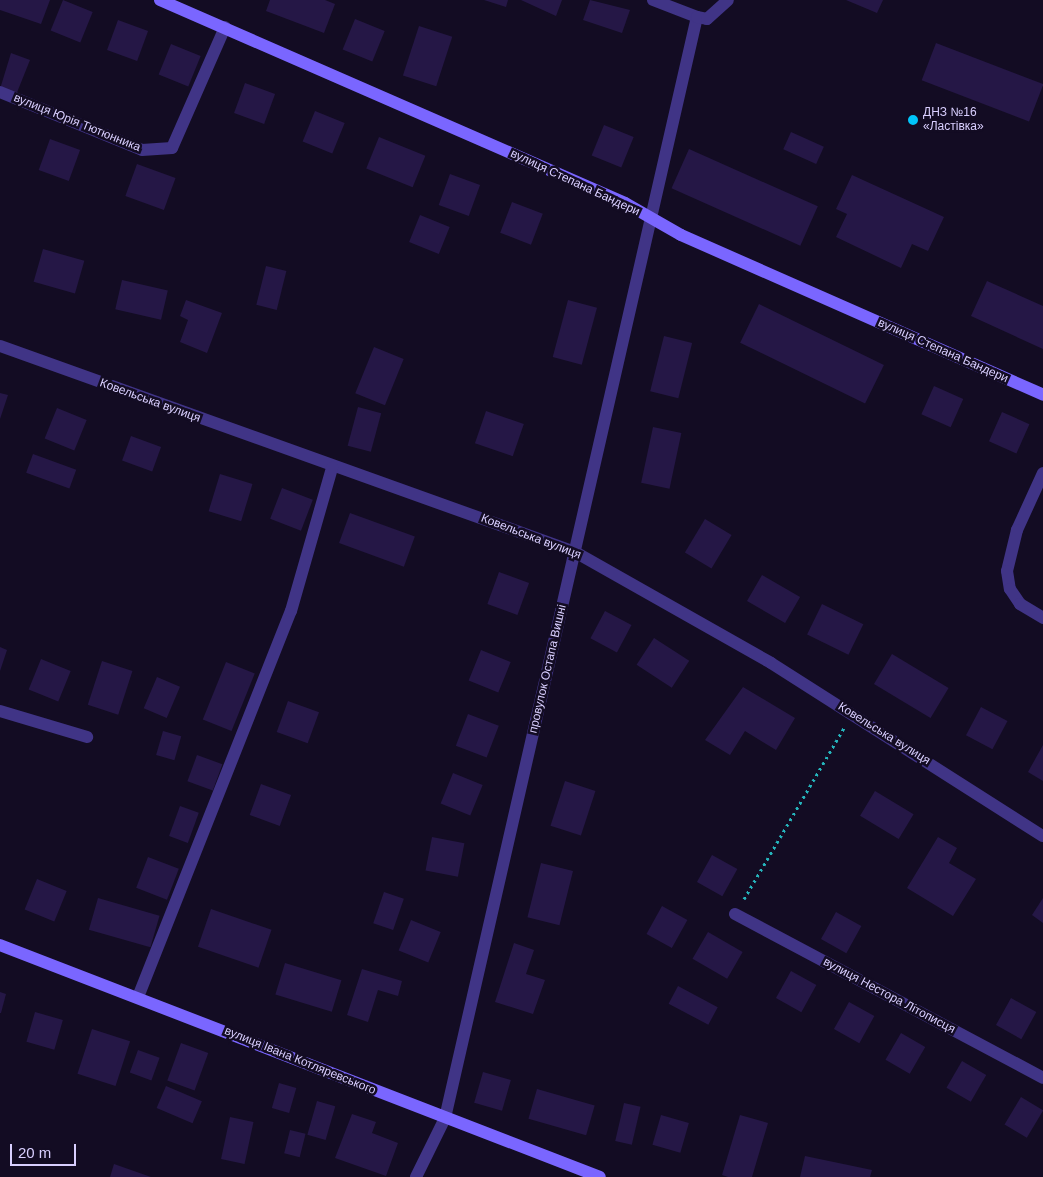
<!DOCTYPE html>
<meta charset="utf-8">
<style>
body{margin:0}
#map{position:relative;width:1043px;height:1177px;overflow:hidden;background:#130c23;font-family:Arial,sans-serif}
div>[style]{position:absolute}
.building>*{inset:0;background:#251746;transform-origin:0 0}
.path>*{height:3px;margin-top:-1.5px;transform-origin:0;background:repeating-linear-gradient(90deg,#25b5bc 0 2.5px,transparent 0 6.5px)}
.lane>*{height:12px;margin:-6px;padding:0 6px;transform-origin:6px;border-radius:6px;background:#403486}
.street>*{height:12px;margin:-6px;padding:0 6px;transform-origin:6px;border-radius:6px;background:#403486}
.secondary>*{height:12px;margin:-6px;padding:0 6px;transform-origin:6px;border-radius:6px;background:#7a66ff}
.dots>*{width:14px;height:14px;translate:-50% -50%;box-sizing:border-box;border:2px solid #130c23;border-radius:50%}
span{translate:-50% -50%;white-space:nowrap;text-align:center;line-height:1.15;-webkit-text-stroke:5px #130c23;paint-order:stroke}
.poi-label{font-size:12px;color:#d9cfff}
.left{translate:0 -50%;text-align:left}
.street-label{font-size:12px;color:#d9cfff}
.scale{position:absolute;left:10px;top:1144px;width:66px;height:22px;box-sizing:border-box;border:2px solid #d9cfff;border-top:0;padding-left:6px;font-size:15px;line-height:18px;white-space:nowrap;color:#d9cfff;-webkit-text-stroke:4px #130c23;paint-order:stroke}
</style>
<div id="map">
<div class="building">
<div style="clip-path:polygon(0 0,50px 0,41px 24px,0 10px)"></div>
<div style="left:63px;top:0;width:32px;height:33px;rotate:22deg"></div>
<div style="clip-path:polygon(270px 0,325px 0,335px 4px,324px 33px,266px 11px)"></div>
<div style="clip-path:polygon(484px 0,508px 0,506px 7px)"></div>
<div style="clip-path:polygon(521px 0,562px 0,556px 16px)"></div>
<div style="clip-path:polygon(590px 0,630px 10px,622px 33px,583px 20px)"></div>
<div style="clip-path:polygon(846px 0,883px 0,877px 13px)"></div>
<div style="left:355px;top:19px;width:32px;height:33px;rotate:22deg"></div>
<div style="left:118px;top:20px;width:32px;height:32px;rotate:20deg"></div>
<div style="left:419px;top:26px;width:35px;height:52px;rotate:18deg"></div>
<div style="left:936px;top:43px;width:115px;height:40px;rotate:21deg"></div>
<div style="left:171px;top:44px;width:32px;height:33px;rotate:22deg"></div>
<div style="clip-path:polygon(11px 53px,30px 60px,16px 95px,0 89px)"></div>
<div style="left:245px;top:83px;width:32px;height:32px;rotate:20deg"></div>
<div style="left:315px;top:111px;width:32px;height:33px;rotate:22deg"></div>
<div style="left:604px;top:125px;width:32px;height:33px;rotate:22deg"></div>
<div style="left:791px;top:132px;width:36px;height:19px;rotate:24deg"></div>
<div style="left:379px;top:137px;width:50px;height:34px;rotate:22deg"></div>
<div style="left:50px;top:139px;width:32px;height:33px;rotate:20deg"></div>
<div style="left:689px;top:149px;width:141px;height:43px;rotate:24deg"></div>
<div style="left:137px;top:164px;width:41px;height:34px;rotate:20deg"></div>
<div style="left:450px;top:174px;width:32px;height:33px;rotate:20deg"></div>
<div style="clip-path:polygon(852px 175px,944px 217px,928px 251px,912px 244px,901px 268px,836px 237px,847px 214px,836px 209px)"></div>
<div style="left:512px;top:202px;width:33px;height:33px;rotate:21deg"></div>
<div style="left:420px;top:215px;width:32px;height:29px;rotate:22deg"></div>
<div style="left:43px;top:249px;width:43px;height:34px;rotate:16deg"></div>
<div style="left:266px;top:266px;width:21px;height:40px;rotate:14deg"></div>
<div style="left:122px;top:280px;width:47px;height:30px;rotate:13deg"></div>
<div style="clip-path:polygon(987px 281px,1043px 306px,1043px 349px,971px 316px)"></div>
<div style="clip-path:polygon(186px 300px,222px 313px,207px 353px,180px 342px,188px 320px,180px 316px)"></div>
<div style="left:568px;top:300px;width:30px;height:59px;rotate:15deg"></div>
<div style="left:759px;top:304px;width:139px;height:43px;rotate:26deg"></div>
<div style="left:664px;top:336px;width:29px;height:57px;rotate:14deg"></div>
<div style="left:374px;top:347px;width:32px;height:50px;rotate:22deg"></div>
<div style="left:934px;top:386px;width:32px;height:31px;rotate:24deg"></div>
<div style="clip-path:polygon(0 393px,8px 395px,0 419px)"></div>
<div style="left:358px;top:407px;width:24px;height:40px;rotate:15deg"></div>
<div style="left:57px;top:408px;width:32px;height:33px;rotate:22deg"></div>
<div style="left:486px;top:411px;width:40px;height:34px;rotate:19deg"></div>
<div style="left:1002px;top:412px;width:30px;height:32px;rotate:24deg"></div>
<div style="left:653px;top:427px;width:29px;height:57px;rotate:12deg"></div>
<div style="left:131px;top:436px;width:32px;height:26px;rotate:20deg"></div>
<div style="left:33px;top:454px;width:46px;height:20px;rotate:20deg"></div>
<div style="left:220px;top:474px;width:34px;height:39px;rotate:17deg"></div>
<div style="left:282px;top:488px;width:33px;height:33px;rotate:21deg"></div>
<div style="left:350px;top:513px;width:69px;height:32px;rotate:20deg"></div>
<div style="left:705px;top:519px;width:31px;height:39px;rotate:31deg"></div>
<div style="left:499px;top:572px;width:32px;height:34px;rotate:20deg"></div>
<div style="left:762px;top:575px;width:44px;height:30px;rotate:30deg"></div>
<div style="left:822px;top:604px;width:46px;height:34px;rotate:26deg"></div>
<div style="left:605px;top:611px;width:30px;height:31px;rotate:28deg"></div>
<div style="left:654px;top:638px;width:42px;height:32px;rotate:33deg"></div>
<div style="clip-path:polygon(0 647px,7px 650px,0 671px)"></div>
<div style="left:481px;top:650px;width:32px;height:33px;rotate:22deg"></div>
<div style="left:892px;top:654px;width:66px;height:35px;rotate:31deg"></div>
<div style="left:41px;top:659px;width:32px;height:33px;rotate:22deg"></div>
<div style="left:102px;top:661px;width:32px;height:46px;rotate:18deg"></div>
<div style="left:226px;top:662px;width:31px;height:62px;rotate:22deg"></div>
<div style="left:157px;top:677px;width:25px;height:34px;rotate:23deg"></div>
<div style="clip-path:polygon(743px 687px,795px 718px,776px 750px,745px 731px,730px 755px,705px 740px)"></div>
<div style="left:288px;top:701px;width:33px;height:33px;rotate:20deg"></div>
<div style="left:981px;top:707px;width:30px;height:32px;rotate:28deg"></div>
<div style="left:468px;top:714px;width:33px;height:34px;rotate:21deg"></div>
<div style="left:163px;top:731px;width:19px;height:25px;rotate:16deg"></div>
<div style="clip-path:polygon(1043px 745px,1043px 781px,1028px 772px)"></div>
<div style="left:197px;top:755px;width:27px;height:28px;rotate:20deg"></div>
<div style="left:453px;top:773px;width:32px;height:33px;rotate:22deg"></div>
<div style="left:565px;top:781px;width:32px;height:47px;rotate:18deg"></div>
<div style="left:261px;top:784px;width:32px;height:33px;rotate:20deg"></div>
<div style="left:875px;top:791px;width:45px;height:29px;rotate:31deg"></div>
<div style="left:180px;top:806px;width:20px;height:32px;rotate:20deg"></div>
<div style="left:432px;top:837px;width:33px;height:34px;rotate:11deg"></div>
<div style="clip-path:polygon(938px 837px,957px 848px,949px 863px,976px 879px,953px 916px,907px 888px)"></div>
<div style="left:712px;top:855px;width:29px;height:31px;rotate:29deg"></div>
<div style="left:148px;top:857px;width:33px;height:33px;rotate:21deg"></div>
<div style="left:541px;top:863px;width:33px;height:56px;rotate:14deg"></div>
<div style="left:37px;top:879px;width:32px;height:33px;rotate:22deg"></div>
<div style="left:384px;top:892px;width:21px;height:33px;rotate:19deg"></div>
<div style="left:98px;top:898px;width:64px;height:33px;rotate:16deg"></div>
<div style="clip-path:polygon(1043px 898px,1043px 923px,1032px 915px)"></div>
<div style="left:662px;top:906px;width:29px;height:32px;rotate:29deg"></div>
<div style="left:211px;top:909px;width:64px;height:40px;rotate:19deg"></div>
<div style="left:836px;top:912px;width:29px;height:31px;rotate:29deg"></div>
<div style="left:411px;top:920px;width:32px;height:33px;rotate:22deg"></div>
<div style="left:708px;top:932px;width:40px;height:31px;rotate:30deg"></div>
<div style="clip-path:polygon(514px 943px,534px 950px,526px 974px,545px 980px,533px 1014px,495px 1002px)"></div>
<div style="left:285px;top:963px;width:59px;height:33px;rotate:17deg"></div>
<div style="clip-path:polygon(362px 969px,402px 981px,398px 996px,378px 990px,368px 1022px,347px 1015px)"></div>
<div style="left:791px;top:971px;width:29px;height:31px;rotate:29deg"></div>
<div style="left:678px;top:986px;width:45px;height:20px;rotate:28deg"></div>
<div style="clip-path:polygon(0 992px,6px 994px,1px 1013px,0 1013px)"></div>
<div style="left:1011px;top:998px;width:29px;height:31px;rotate:29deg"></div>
<div style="left:849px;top:1002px;width:29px;height:31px;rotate:29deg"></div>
<div style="left:35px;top:1012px;width:29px;height:31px;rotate:16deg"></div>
<div style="left:92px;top:1029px;width:40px;height:47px;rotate:18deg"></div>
<div style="left:901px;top:1033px;width:28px;height:31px;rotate:30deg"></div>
<div style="left:181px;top:1043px;width:29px;height:40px;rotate:20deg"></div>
<div style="left:138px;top:1050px;width:23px;height:24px;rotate:20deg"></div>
<div style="left:962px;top:1061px;width:28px;height:31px;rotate:30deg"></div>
<div style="left:483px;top:1072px;width:29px;height:32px;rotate:16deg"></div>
<div style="left:279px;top:1083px;width:18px;height:26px;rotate:16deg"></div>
<div style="left:166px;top:1086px;width:39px;height:24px;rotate:23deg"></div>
<div style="left:537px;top:1089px;width:60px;height:31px;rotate:16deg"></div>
<div style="left:1021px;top:1097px;width:26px;height:32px;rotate:31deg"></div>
<div style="left:317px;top:1101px;width:19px;height:35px;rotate:16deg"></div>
<div style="left:624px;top:1103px;width:17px;height:39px;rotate:13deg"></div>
<div style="clip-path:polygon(352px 1114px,376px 1122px,372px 1133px,398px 1143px,386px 1176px,335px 1158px)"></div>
<div style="left:661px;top:1115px;width:29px;height:31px;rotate:16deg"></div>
<div style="clip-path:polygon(740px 1115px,768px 1123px,752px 1177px,728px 1177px,722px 1175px)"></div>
<div style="left:230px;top:1117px;width:24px;height:43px;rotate:12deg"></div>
<div style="left:290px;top:1130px;width:16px;height:24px;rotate:14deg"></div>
<div style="clip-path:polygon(805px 1156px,872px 1170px,870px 1177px,800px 1177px)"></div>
<div style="clip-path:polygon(114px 1164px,151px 1177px,110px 1177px)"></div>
</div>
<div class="path">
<div style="left:744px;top:899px;width:198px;rotate:-59.7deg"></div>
</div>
<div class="lane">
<div style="left:653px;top:0;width:47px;rotate:21.1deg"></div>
</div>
<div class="street">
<div style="left:0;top:92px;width:153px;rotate:22.2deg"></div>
<div style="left:142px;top:150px;width:30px;rotate:-4deg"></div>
<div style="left:172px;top:148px;width:132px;rotate:-66.3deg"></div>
<div style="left:0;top:346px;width:611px;rotate:19.71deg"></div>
<div style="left:575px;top:552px;width:225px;rotate:29.5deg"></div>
<div style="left:771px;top:663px;width:322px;rotate:32.5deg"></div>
<div style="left:1043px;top:473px;width:63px;rotate:114.5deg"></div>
<div style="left:1017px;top:530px;width:42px;rotate:103.7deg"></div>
<div style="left:1007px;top:571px;width:18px;rotate:81deg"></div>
<div style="left:1010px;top:589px;width:18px;rotate:56deg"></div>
<div style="left:1020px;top:604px;width:27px;rotate:31deg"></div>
<div style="left:0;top:711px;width:91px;rotate:16.6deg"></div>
<div style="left:735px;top:914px;width:349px;rotate:28deg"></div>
<div style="left:138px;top:997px;width:415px;rotate:-68.4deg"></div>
<div style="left:291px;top:611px;width:149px;rotate:-74deg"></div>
<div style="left:416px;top:1177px;width:66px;rotate:-63.8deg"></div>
<div style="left:445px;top:1118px;width:1129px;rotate:-77.11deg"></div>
<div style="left:697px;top:17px;width:10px;rotate:11deg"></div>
<div style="left:707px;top:19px;width:28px;rotate:-42deg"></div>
</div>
<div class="secondary">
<div style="left:160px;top:0;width:507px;rotate:23.58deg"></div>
<div style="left:625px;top:203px;width:64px;rotate:29.7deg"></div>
<div style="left:681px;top:235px;width:396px;rotate:23.8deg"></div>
<div style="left:0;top:945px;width:643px;rotate:21.14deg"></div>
</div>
<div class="dots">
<div style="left:913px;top:120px;background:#00c5fa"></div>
</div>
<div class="poi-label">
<span class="left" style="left:923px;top:120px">ДНЗ №16<br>«Ластівка»</span>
</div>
<div class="street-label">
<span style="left:77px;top:123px;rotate:22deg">вулиця Юрія Тютюнника</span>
<span style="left:575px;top:183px;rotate:25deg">вулиця Степана Бандери</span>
<span style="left:943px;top:351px;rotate:24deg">вулиця Степана Бандери</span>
<span style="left:150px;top:401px;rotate:20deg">Ковельська вулиця</span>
<span style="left:531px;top:537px;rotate:21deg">Ковельська вулиця</span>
<span style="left:548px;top:669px;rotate:-77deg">провулок Остапа Вишні</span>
<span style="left:884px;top:734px;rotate:32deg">Ковельська вулиця</span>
<span style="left:889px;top:996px;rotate:28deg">вулиця Нестора Літописця</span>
<span style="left:300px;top:1061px;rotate:22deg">вулиця Івана Котляревського</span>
</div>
<div class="scale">20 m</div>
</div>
